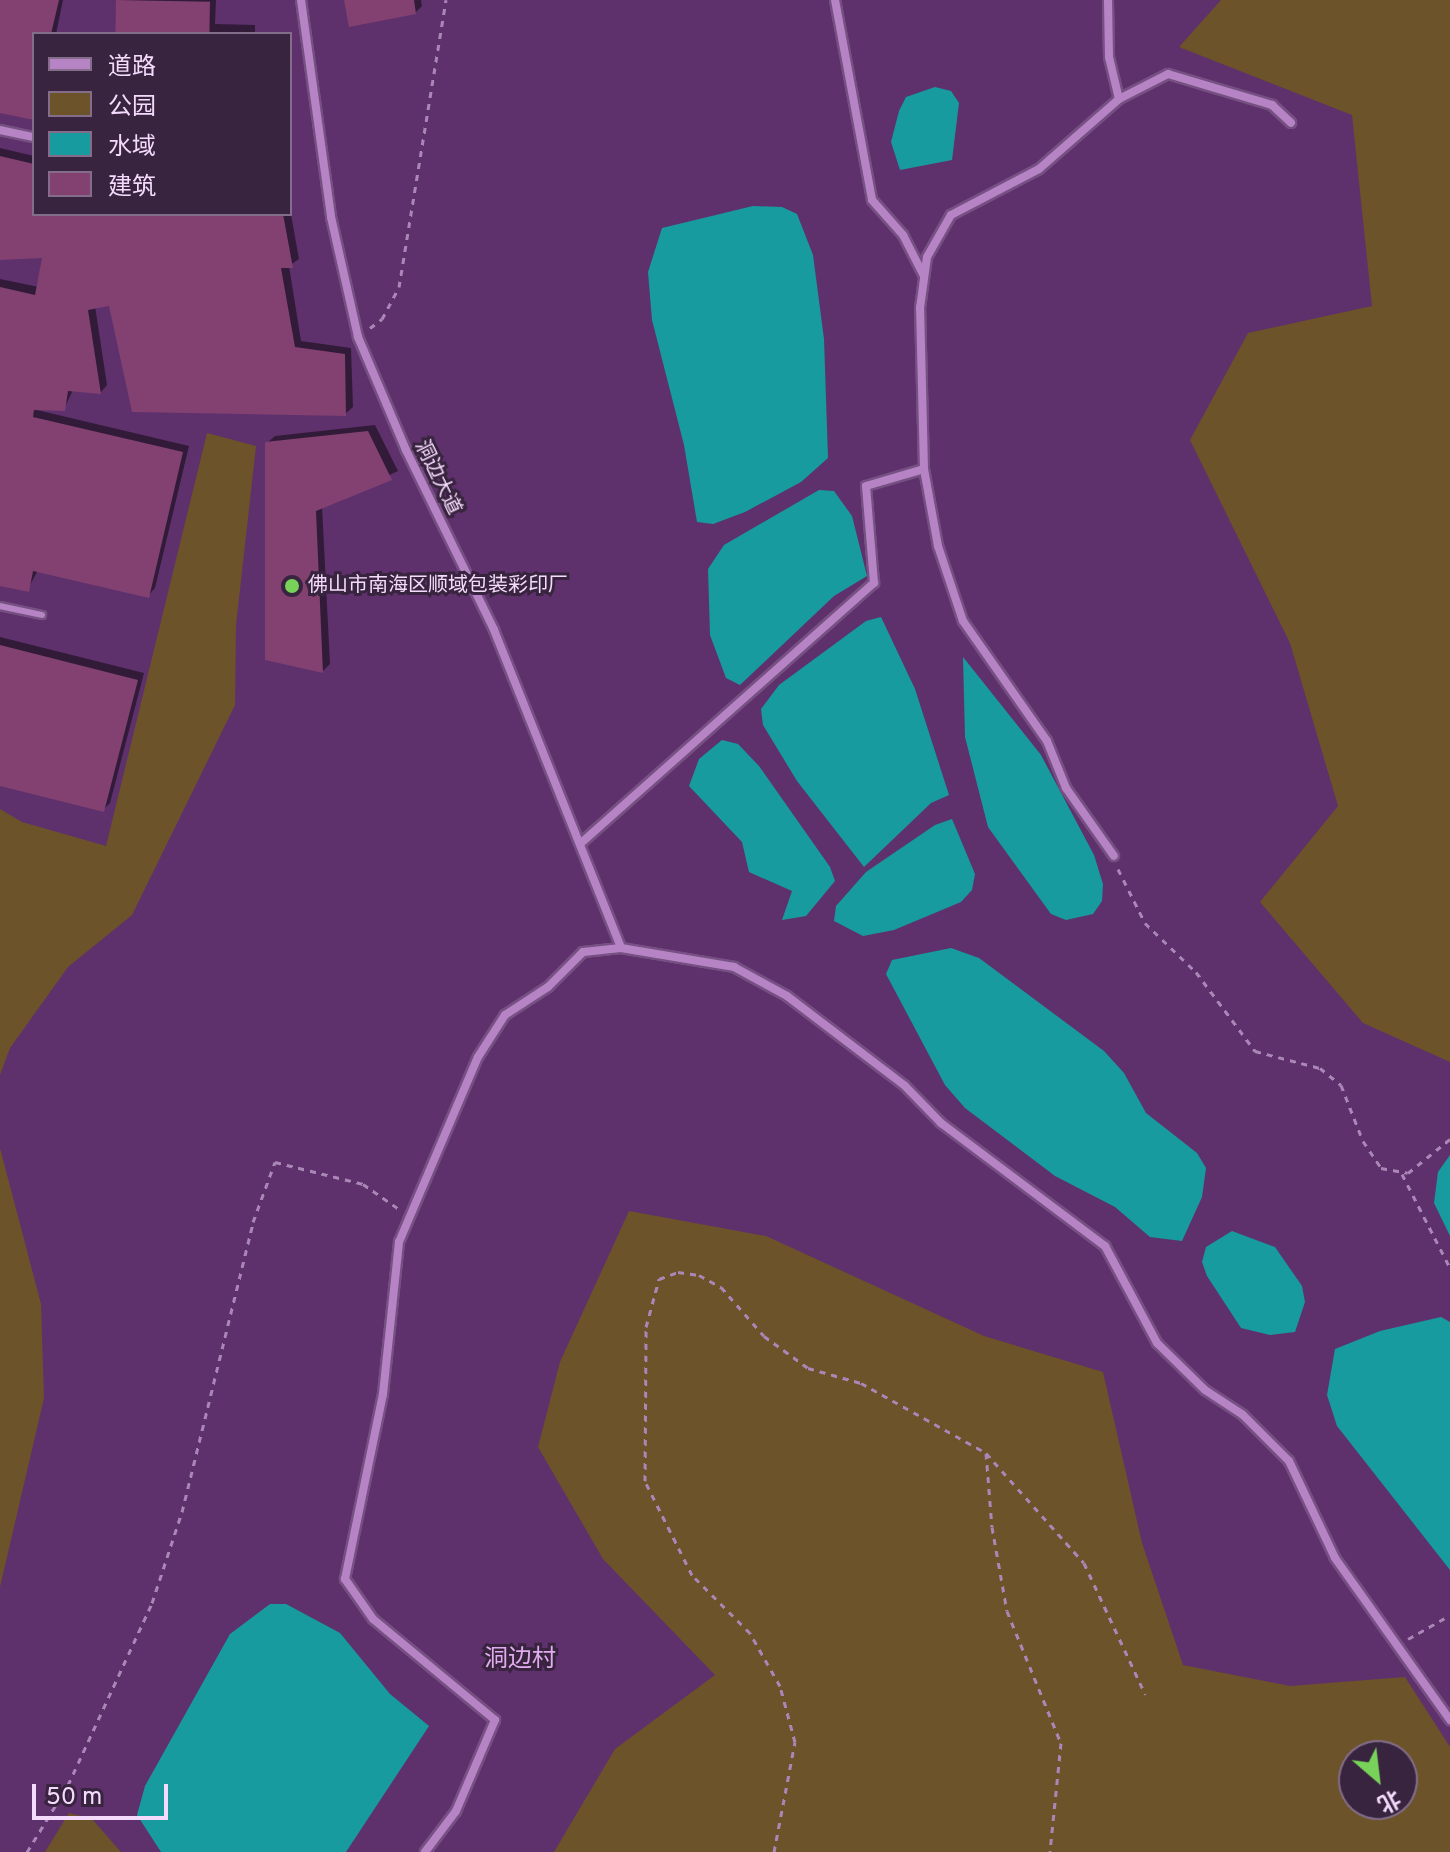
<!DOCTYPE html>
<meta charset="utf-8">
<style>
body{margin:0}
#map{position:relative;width:1450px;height:1852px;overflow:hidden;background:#5e316c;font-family:Overpass,"Noto Sans SC",sans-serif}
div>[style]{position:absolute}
.green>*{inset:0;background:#6c5329}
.water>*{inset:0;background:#179b9f}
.shadow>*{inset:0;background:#0007}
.building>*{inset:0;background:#824171;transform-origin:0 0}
.path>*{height:3px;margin-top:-1.5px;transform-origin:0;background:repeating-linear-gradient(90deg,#aa87b6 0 6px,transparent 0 12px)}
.roads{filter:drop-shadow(2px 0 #775083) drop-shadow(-2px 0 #775083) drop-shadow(0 2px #775083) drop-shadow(0 -2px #775083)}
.lane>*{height:6px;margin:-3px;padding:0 3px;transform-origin:3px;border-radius:3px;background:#b684c5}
.street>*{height:8px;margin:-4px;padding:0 4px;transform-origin:4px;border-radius:4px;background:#b684c5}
.dots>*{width:22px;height:22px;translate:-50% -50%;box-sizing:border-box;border:4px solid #38243e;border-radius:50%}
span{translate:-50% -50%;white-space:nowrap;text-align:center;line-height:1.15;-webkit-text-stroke:6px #38243e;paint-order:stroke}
.street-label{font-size:20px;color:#f4dafd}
.poi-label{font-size:20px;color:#f4dafd}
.left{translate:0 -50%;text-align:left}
.quarter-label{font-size:24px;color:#e0abef}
.legend{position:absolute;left:32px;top:32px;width:260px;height:184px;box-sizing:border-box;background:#38243e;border:2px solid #836d8a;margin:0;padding:10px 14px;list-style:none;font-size:24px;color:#f4dafd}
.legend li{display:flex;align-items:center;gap:16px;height:40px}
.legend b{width:40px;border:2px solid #836d8a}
.north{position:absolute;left:1338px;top:1740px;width:80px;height:80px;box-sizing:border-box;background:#38243e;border:2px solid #836d8a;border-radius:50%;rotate:152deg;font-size:22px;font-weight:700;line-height:32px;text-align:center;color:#f4dafd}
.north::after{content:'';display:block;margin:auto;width:28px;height:36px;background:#78d158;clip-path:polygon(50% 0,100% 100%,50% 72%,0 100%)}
.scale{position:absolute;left:32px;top:1784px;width:136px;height:36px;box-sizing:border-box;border:4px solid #f4dafd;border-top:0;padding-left:10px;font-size:24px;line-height:28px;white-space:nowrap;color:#f4dafd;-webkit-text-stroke:6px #38243e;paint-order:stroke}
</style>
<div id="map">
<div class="green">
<div style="clip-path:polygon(1221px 0,1450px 0,1450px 1062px,1363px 1023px,1260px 902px,1338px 806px,1290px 643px,1190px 440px,1248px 333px,1372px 306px,1352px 115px,1179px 47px)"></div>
<div style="clip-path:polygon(207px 433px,256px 446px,236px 625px,235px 705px,132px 915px,68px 967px,10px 1048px,0 1075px,0 809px,22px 822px,106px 846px)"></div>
<div style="clip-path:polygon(0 1148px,41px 1304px,44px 1398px,0 1587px)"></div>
<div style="clip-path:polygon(evenodd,629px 1211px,766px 1236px,984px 1336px,1103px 1372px,1142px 1543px,1183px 1665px,1290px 1686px,1405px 1677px,1450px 1747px,1450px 1852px,554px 1852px,615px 1749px,715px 1675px,603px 1559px,538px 1447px,560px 1362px,629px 1211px,1354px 1756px,1402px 1756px,1402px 1804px,1354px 1804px,1354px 1756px)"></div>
<div style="clip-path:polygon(69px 1813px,92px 1819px,121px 1852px,45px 1852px)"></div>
</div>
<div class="water">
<div style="clip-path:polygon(935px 87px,951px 91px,959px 103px,952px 160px,900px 170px,891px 142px,899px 111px,906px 97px)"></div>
<div style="clip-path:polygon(753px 206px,782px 207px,797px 214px,813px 255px,824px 339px,828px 458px,801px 482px,745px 512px,713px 524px,697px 522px,684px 445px,652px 320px,648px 272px,662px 228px)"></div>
<div style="clip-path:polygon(819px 490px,834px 491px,852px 516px,867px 576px,834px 596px,740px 685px,726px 678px,710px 635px,708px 569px,724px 545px)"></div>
<div style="clip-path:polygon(881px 617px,915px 689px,949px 795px,931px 803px,864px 867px,797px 781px,763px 725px,761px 709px,779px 685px,866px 621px)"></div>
<div style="clip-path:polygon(963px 657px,1041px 755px,1094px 855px,1103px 884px,1102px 901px,1093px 914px,1066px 920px,1051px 914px,988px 827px,965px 737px)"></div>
<div style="clip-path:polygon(722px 740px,738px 744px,759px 766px,830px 867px,835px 881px,806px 916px,782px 920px,792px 891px,749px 872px,742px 842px,689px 786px,699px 759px)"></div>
<div style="clip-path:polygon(952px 819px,975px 874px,972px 890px,961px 902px,894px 930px,863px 936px,834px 921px,836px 906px,866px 872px,935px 825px)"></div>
<div style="clip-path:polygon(951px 948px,979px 958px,1104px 1051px,1124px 1073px,1146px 1113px,1197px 1153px,1206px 1168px,1202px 1197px,1182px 1241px,1150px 1237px,1115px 1207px,1055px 1176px,965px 1108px,945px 1085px,886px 974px,892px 960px)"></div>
<div style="clip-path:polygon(1450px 1155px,1450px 1236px,1434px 1203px,1438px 1172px)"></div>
<div style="clip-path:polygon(1232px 1231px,1275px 1247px,1302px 1286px,1305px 1302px,1295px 1332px,1270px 1335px,1241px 1328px,1207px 1276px,1202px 1262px,1206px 1247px)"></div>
<div style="clip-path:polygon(1441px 1317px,1450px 1322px,1450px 1570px,1337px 1426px,1327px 1395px,1335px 1349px,1380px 1331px)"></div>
<div style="clip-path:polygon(270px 1604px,286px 1604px,340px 1633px,390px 1694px,429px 1726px,346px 1852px,161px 1852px,137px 1815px,145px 1786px,230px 1634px)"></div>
</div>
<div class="shadow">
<div style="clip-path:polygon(0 0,63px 0,56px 34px,34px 34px,34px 116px,0 111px)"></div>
<div style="clip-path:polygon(118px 0,216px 0,215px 24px,255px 25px,255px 34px,116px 34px)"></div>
<div style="clip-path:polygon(346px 0,421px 0,422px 6px,415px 13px)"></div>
<div style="clip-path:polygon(0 148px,34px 156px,34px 214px,290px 214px,290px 209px,299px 259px,289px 266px,301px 341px,351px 348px,353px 407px,345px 414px,111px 304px,95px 306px,107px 385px,101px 392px,73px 390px,64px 409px,37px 410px,189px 446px,155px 588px,148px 596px,38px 570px,28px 589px,0 583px,0 279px,39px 287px,44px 256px,0 258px)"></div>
<div style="clip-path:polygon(375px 425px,398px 471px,322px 506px,330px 664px,323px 671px,267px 443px,275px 436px)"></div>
<div style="clip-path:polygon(0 637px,144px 673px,110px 803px,103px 810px,0 783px)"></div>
</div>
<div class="building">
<div style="clip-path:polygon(0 0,59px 0,51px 34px,34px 34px,34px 120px,0 113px)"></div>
<div style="left:116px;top:0;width:94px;height:34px;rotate:1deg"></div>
<div style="clip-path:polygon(344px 0,414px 0,416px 14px,349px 27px)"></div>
<div style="clip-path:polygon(0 156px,34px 164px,34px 214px,283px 214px,293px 268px,281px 268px,295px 347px,345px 354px,346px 416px,132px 412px,109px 306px,88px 310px,101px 394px,68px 391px,65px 411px,34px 410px,33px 417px,183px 452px,149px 598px,33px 571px,29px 592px,0 586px,0 287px,35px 295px,42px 258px,0 260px)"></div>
<div style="clip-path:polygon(368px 431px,392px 480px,316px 511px,323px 673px,265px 660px,265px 442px)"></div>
<div style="clip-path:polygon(0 645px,138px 680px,104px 812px,0 786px)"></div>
</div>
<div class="path">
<div style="left:370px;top:328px;width:15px;rotate:-37deg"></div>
<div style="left:382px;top:319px;width:36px;rotate:-62deg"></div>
<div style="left:399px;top:287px;width:291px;rotate:-80.7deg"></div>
<div style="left:1118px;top:869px;width:60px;rotate:63.4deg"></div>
<div style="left:1145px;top:923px;width:71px;rotate:43.9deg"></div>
<div style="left:1196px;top:972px;width:99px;rotate:53.2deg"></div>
<div style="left:1255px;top:1051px;width:67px;rotate:14.7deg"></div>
<div style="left:1320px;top:1068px;width:27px;rotate:39deg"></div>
<div style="left:1341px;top:1085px;width:60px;rotate:68.6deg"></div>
<div style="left:1363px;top:1141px;width:32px;rotate:56deg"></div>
<div style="left:1381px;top:1168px;width:27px;rotate:10deg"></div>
<div style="left:1408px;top:1173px;width:54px;rotate:-39deg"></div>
<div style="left:1402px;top:1174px;width:106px;rotate:62.9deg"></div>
<div style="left:986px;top:1453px;width:74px;rotate:85.4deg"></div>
<div style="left:992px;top:1527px;width:85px;rotate:79.9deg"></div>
<div style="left:1007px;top:1611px;width:143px;rotate:67.8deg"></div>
<div style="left:1061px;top:1743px;width:110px;rotate:95.8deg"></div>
<div style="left:1408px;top:1639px;width:48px;rotate:-29.7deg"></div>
<div style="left:27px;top:1852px;width:79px;rotate:-58.5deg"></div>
<div style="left:68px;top:1785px;width:200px;rotate:-65.2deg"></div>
<div style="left:152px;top:1603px;width:96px;rotate:-71.8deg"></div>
<div style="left:182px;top:1512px;width:299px;rotate:-76.2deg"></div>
<div style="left:253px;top:1222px;width:64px;rotate:-69.9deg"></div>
<div style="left:275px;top:1162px;width:91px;rotate:14deg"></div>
<div style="left:363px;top:1184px;width:44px;rotate:34.8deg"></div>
<div style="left:774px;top:1852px;width:112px;rotate:-79.2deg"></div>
<div style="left:795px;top:1742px;width:58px;rotate:-105deg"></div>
<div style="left:780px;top:1686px;width:61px;rotate:-119.5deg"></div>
<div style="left:750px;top:1633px;width:82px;rotate:-135deg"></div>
<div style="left:692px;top:1575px;width:105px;rotate:-116.6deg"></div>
<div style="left:645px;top:1481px;width:154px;rotate:-89.6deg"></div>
<div style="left:646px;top:1327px;width:50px;rotate:-74.8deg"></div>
<div style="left:659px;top:1279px;width:20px;rotate:-20deg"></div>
<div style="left:678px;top:1272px;width:21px;rotate:8deg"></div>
<div style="left:699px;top:1275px;width:25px;rotate:29deg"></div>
<div style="left:721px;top:1287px;width:65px;rotate:48.7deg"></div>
<div style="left:764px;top:1336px;width:54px;rotate:36deg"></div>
<div style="left:808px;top:1368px;width:55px;rotate:15.8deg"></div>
<div style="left:861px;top:1383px;width:143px;rotate:29.2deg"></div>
<div style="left:986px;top:1453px;width:147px;rotate:48.3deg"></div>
<div style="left:1084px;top:1563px;width:145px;rotate:65deg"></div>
</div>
<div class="roads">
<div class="lane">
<div style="left:0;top:606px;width:43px;rotate:12.1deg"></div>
</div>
<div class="street">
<div style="left:301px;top:0;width:219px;rotate:82.1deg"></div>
<div style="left:331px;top:217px;width:123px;rotate:77.3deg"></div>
<div style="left:358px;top:337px;width:123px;rotate:67deg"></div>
<div style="left:406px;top:450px;width:200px;rotate:63.9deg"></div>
<div style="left:494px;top:630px;width:342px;rotate:68.2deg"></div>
<div style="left:835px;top:0;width:203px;rotate:79.5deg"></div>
<div style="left:872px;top:200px;width:47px;rotate:48.5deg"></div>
<div style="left:903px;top:235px;width:46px;rotate:62.9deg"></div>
<div style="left:1108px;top:0;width:57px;rotate:89deg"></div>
<div style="left:1109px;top:57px;width:43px;rotate:76.6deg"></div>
<div style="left:0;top:130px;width:35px;rotate:12deg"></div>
<div style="left:924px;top:469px;width:78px;rotate:79.7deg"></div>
<div style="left:938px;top:546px;width:79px;rotate:71.6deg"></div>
<div style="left:963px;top:621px;width:146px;rotate:55deg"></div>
<div style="left:1047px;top:741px;width:51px;rotate:68deg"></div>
<div style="left:1066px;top:788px;width:83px;rotate:54.8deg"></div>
<div style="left:581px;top:843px;width:392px;rotate:-41.6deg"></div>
<div style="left:874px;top:583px;width:97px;rotate:-94.7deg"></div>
<div style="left:866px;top:486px;width:60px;rotate:-16.3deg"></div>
<div style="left:924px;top:469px;width:161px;rotate:-91.4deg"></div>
<div style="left:920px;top:308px;width:51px;rotate:-82.2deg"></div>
<div style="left:927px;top:257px;width:48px;rotate:-60.3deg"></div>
<div style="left:951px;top:215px;width:99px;rotate:-27.6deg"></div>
<div style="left:1039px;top:169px;width:106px;rotate:-41.2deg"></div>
<div style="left:1119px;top:99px;width:55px;rotate:-27deg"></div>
<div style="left:1168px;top:74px;width:109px;rotate:16.6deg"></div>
<div style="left:1272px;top:105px;width:26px;rotate:43deg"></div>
<div style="left:425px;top:1852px;width:51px;rotate:-52.9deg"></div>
<div style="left:456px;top:1811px;width:99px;rotate:-66.8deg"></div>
<div style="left:495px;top:1720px;width:158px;rotate:-140.4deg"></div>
<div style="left:373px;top:1619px;width:49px;rotate:-125deg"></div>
<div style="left:345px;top:1579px;width:189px;rotate:-78.4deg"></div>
<div style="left:383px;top:1394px;width:153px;rotate:-84deg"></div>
<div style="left:399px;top:1242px;width:201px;rotate:-66.9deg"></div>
<div style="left:478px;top:1057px;width:50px;rotate:-57.3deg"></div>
<div style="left:505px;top:1015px;width:51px;rotate:-33.1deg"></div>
<div style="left:548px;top:987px;width:49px;rotate:-45deg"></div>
<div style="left:583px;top:952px;width:38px;rotate:-6deg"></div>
<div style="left:621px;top:948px;width:115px;rotate:9.5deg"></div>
<div style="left:734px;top:967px;width:60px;rotate:28.7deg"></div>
<div style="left:787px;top:996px;width:148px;rotate:37.3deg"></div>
<div style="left:905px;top:1086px;width:52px;rotate:45.8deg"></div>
<div style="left:941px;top:1123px;width:205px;rotate:36.9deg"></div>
<div style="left:1105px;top:1246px;width:110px;rotate:61.8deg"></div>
<div style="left:1157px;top:1343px;width:67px;rotate:44.4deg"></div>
<div style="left:1205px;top:1390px;width:45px;rotate:33.3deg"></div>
<div style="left:1243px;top:1415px;width:65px;rotate:45deg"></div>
<div style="left:1289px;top:1461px;width:107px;rotate:64.6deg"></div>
<div style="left:1335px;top:1558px;width:199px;rotate:54.6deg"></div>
</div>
</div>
<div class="dots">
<div style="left:292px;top:586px;background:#78d158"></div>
</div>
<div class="street-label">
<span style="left:437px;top:478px;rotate:64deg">洞边大道</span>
</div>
<div class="poi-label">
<span class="left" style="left:308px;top:586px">佛山市南海区顺域包装彩印厂</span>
</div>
<div class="quarter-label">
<span style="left:520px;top:1661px">洞边村</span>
</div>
<ul class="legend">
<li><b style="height:10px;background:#b684c5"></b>道路</li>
<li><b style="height:22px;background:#6c5329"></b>公园</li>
<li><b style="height:22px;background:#179b9f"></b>水域</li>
<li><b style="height:22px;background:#824171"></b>建筑</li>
</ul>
<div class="north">北</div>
<div class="scale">50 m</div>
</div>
